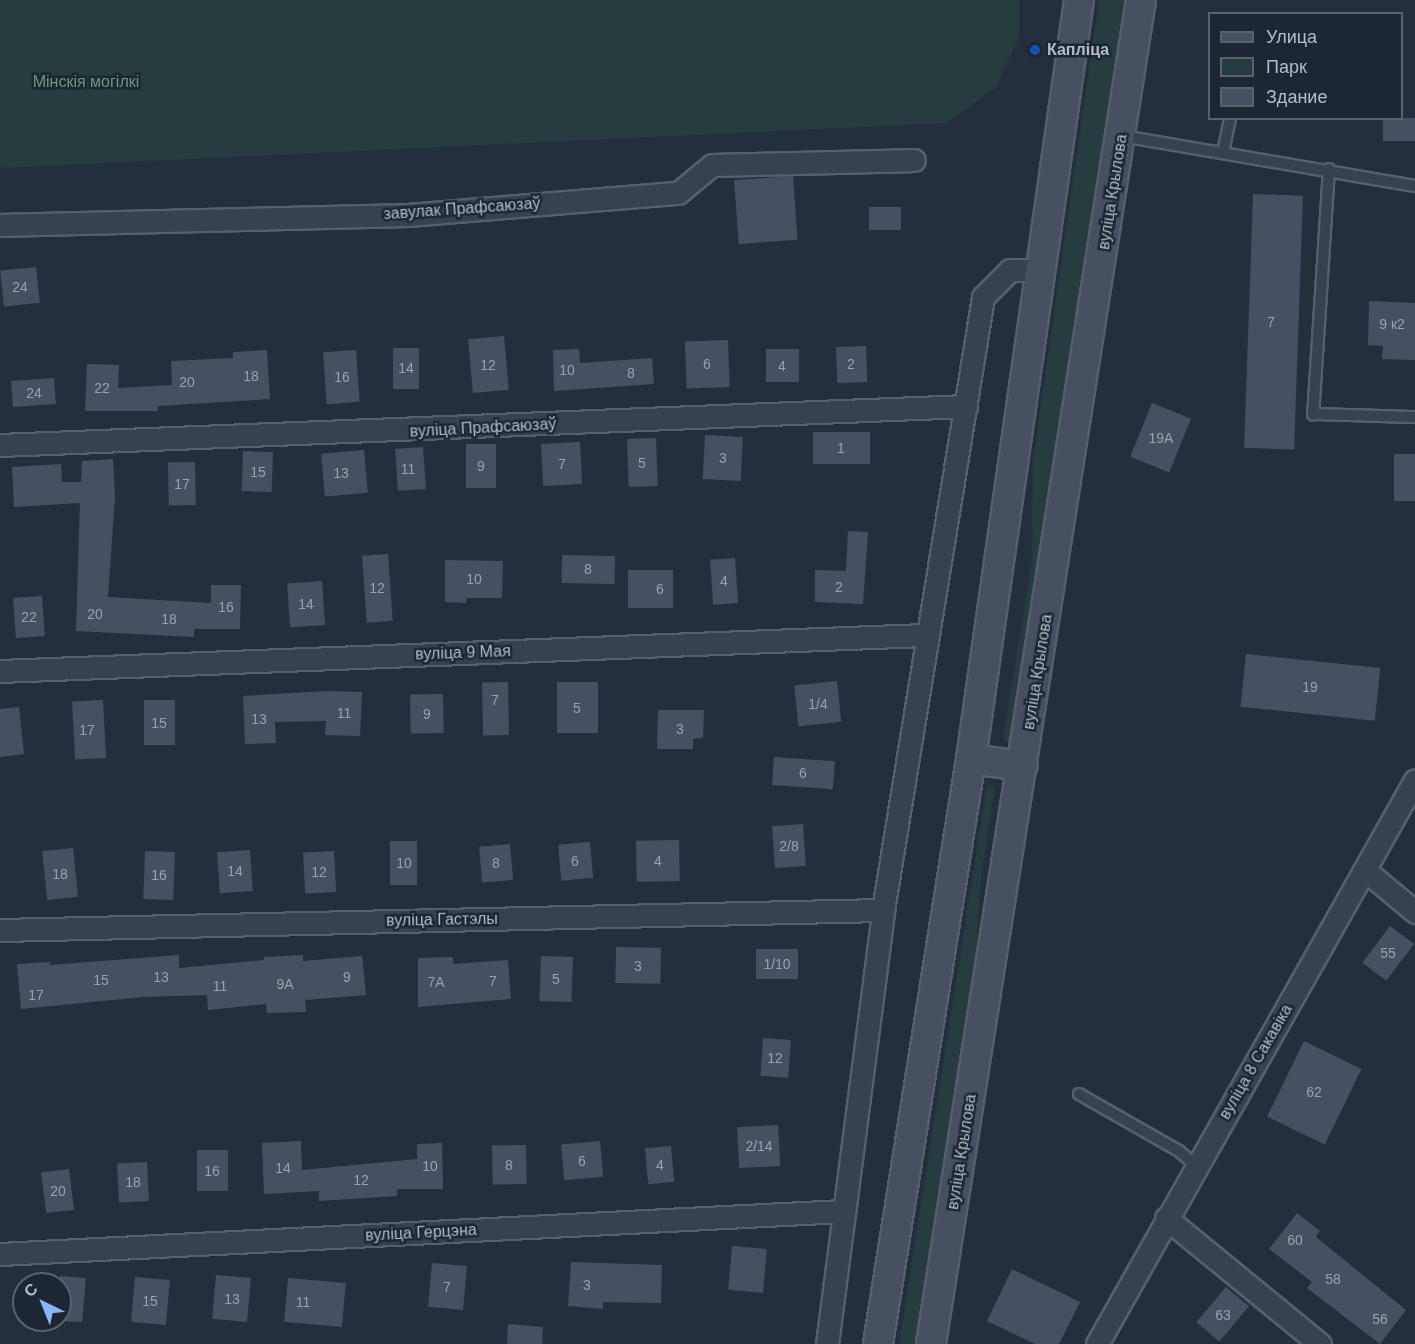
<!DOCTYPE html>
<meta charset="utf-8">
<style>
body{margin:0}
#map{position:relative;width:1415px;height:1344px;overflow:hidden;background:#242f3e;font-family:Arial,sans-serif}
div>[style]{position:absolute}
.green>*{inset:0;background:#263c3f}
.building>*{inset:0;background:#455162;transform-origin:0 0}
.roads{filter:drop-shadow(2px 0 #565f6c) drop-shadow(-2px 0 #565f6c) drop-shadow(0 2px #565f6c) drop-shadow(0 -2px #565f6c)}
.lane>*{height:10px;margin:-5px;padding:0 5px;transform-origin:5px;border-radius:5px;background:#38414e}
.street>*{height:21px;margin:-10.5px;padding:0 10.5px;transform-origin:10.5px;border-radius:10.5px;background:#38414e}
.secondary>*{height:28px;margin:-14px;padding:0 14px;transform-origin:14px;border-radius:14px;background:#465061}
.dots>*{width:16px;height:16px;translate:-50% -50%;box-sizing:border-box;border:3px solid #1d2633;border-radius:50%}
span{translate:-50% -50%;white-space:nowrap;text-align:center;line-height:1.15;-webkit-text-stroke:5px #1d2633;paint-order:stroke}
.number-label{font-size:14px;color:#98a1af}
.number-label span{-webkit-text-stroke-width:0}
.poi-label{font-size:16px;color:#b4bcc9;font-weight:700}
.left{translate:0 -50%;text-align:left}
.park-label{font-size:16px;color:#6b9a76}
.street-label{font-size:16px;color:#b4bcc9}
.legend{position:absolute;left:1208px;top:12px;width:195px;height:108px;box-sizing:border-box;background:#1d2633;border:2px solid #59626f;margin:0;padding:8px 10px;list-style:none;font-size:18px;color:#b4bcc9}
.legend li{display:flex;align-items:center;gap:12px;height:30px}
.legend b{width:30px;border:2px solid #59626f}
.north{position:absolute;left:12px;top:1272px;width:60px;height:60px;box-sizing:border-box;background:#1d2633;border:2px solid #59626f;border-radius:50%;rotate:317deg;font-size:16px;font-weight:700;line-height:24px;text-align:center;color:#b4bcc9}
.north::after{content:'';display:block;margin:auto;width:21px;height:27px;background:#8ab4f8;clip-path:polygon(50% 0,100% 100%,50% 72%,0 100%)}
</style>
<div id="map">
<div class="green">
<div style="clip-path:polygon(0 0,1019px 0,1019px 37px,996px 87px,947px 123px,0 168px)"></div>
<div style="clip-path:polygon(1099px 0,1126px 0,1009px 743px,1003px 740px,1032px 560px,1033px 461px)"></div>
<div style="clip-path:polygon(987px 785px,995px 787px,981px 876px,975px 968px,917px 1344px,899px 1344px)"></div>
</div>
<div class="building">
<div style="left:1383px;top:118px;width:32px;height:23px"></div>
<div style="left:793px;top:176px;width:64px;height:59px;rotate:86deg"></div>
<div style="left:1253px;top:194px;width:50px;height:254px;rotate:2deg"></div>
<div style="left:901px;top:207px;width:23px;height:32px;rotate:90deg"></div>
<div style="left:36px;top:267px;width:36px;height:36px;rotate:84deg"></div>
<div style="clip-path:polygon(1369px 301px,1415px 303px,1415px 360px,1382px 359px,1383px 346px,1368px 345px)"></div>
<div style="left:504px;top:336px;width:54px;height:36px;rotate:85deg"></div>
<div style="left:728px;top:340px;width:47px;height:43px;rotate:88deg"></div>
<div style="left:866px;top:346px;width:36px;height:30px;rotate:88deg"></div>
<div style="left:393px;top:348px;width:26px;height:41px"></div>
<div style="clip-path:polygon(579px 349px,580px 363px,652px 358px,654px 384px,554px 391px,553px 350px)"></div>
<div style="left:766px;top:349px;width:33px;height:33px"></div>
<div style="clip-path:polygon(267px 350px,270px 399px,158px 406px,158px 411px,85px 411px,87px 364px,119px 365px,118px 388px,172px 385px,171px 361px,233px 358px,233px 352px)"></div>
<div style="left:356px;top:350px;width:52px;height:33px;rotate:86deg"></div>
<div style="left:54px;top:378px;width:26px;height:43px;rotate:86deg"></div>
<div style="left:1152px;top:403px;width:42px;height:58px;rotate:22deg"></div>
<div style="left:813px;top:432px;width:57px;height:32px"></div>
<div style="left:705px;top:435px;width:38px;height:44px;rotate:3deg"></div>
<div style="left:656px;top:438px;width:48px;height:29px;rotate:88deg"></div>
<div style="left:580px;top:442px;width:42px;height:39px;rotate:87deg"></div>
<div style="left:466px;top:444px;width:30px;height:44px"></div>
<div style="left:423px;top:447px;width:42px;height:28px;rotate:86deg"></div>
<div style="left:364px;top:450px;width:43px;height:43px;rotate:85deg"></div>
<div style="left:243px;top:451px;width:30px;height:40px;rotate:2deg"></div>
<div style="left:1394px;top:454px;width:21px;height:47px"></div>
<div style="clip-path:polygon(113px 459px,115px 497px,108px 597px,211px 603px,211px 585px,241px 585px,240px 629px,194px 629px,194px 637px,76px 631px,80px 503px,14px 507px,12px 467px,61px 464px,62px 482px,81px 482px,82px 461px)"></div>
<div style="left:195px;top:462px;width:43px;height:27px;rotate:89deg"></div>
<div style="clip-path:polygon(848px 531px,868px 532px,863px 604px,815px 602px,815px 570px,846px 571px)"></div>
<div style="left:388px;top:554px;width:67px;height:26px;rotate:86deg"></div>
<div style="left:562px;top:555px;width:53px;height:28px;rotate:1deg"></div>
<div style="left:735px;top:558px;width:45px;height:25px;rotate:86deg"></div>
<div style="clip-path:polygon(445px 560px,503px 561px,502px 598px,466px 598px,466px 603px,445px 602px)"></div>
<div style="left:628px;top:570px;width:45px;height:38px"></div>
<div style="left:322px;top:581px;width:44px;height:35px;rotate:86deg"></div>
<div style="left:42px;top:596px;width:40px;height:29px;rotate:86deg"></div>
<div style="left:1246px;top:654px;width:135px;height:53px;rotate:6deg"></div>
<div style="left:837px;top:681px;width:41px;height:43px;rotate:84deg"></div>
<div style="left:508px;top:682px;width:53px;height:26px;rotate:89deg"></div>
<div style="left:557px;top:682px;width:41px;height:51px"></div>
<div style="clip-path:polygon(327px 691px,362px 692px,360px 736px,325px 735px,326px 721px,275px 722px,276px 743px,245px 744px,243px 696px)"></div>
<div style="left:443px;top:694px;width:39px;height:33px;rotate:89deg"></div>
<div style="left:103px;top:700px;width:58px;height:31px;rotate:87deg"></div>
<div style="left:144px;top:700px;width:31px;height:45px"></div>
<div style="clip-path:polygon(19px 707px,24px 754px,0 757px,0 709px)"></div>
<div style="clip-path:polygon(658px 710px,704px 710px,703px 738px,693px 739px,693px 749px,657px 749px)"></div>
<div style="left:774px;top:757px;width:61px;height:28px;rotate:4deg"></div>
<div style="left:803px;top:824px;width:42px;height:31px;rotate:86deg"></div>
<div style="left:679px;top:840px;width:41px;height:43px;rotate:89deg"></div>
<div style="left:390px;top:841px;width:27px;height:44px"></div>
<div style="left:590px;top:842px;width:36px;height:32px;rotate:85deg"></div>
<div style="left:510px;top:844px;width:36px;height:31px;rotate:85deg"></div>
<div style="left:73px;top:848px;width:49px;height:31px;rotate:84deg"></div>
<div style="left:250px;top:850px;width:41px;height:33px;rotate:86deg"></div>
<div style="left:145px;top:851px;width:30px;height:48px;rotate:2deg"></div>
<div style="left:334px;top:851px;width:41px;height:31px;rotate:87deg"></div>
<div style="left:1390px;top:926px;width:30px;height:46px;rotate:37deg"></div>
<div style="left:616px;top:947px;width:45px;height:36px;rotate:1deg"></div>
<div style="left:756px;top:949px;width:42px;height:30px"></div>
<div style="clip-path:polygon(179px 955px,179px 968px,264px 960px,264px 957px,303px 955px,303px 961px,362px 956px,366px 995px,305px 1000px,306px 1012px,267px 1013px,266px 1004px,208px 1010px,207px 995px,143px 997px,21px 1009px,17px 964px,50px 962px,50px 965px)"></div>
<div style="left:541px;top:956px;width:32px;height:45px;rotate:2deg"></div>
<div style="clip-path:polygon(453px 957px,453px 964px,508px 960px,511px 999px,418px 1007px,418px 958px)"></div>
<div style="left:763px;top:1038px;width:28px;height:38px;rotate:4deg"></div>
<div style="left:1304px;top:1041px;width:64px;height:84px;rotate:26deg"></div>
<div style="left:778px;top:1125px;width:41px;height:41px;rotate:87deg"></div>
<div style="clip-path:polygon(301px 1141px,302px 1170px,417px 1159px,417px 1144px,442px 1143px,443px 1189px,397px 1189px,397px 1196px,319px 1201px,319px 1191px,264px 1194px,262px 1143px)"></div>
<div style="left:600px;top:1141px;width:36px;height:39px;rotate:85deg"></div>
<div style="left:526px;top:1145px;width:39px;height:34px;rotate:89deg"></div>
<div style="left:671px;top:1146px;width:36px;height:26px;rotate:85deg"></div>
<div style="left:197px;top:1150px;width:31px;height:41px"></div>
<div style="left:147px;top:1162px;width:39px;height:30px;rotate:87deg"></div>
<div style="left:69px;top:1169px;width:41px;height:28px;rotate:83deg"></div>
<div style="clip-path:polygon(1297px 1213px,1320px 1231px,1316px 1237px,1406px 1310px,1380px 1344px,1307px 1288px,1312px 1282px,1269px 1249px)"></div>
<div style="left:732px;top:1246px;width:35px;height:44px;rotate:5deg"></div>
<div style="clip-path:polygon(571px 1262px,662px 1265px,661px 1303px,603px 1302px,603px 1309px,568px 1306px)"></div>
<div style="left:432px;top:1263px;width:35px;height:44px;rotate:5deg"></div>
<div style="clip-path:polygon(1012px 1269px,1080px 1302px,1059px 1344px,1035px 1344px,987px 1321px)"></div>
<div style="left:216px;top:1275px;width:35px;height:44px;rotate:5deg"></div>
<div style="clip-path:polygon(60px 1276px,86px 1278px,82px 1322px,60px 1321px)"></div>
<div style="left:135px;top:1277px;width:35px;height:45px;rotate:5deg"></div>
<div style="left:288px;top:1278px;width:58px;height:44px;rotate:5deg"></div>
<div style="left:1226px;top:1287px;width:30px;height:46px;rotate:40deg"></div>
<div style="clip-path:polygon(508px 1324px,543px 1327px,542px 1344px,507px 1344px)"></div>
</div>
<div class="roads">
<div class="lane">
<div style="left:1122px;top:136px;width:297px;rotate:9.7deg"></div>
<div style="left:1223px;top:152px;width:35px;rotate:-78deg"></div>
<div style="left:1329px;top:169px;width:246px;rotate:93.7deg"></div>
<div style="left:1313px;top:414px;width:102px;rotate:1.7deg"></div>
<div style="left:1079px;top:1094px;width:115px;rotate:29.7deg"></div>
<div style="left:1179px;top:1151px;width:23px;rotate:41deg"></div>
</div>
<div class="street">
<div style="left:0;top:225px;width:408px;rotate:-1.4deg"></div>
<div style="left:408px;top:215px;width:271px;rotate:-4.7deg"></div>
<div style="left:678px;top:193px;width:44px;rotate:-39.5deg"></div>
<div style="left:712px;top:165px;width:202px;rotate:-1.4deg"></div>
<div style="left:0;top:445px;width:967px;rotate:-2.31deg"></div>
<div style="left:0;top:671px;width:927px;rotate:-2.23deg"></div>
<div style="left:1366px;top:871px;width:64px;rotate:39.9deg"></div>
<div style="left:0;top:930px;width:883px;rotate:-1.3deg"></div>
<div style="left:1166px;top:1218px;width:199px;rotate:39.3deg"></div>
<div style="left:0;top:1254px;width:844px;rotate:-2.92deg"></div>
<div style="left:827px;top:1344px;width:438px;rotate:-82.6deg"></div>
<div style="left:883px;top:910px;width:621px;rotate:-80.73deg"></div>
<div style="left:983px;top:297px;width:38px;rotate:-45deg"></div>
<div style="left:1010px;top:270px;width:32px"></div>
<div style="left:1097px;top:1344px;width:647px;rotate:-60.58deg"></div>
</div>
<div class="secondary">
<div style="left:971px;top:759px;width:52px;rotate:7.7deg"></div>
<div style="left:878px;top:1344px;width:592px;rotate:-80.97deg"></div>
<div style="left:971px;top:759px;width:767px;rotate:-81.9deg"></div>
<div style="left:931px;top:1344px;width:1360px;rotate:-81.12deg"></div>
</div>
</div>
<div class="dots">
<div style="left:1035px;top:50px;background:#1a4fb4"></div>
</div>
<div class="number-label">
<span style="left:20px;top:287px">24</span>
<span style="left:1271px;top:322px">7</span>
<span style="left:1392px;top:324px">9 к2</span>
<span style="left:707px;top:364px">6</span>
<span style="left:851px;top:364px">2</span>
<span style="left:488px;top:365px">12</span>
<span style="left:782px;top:366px">4</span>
<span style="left:406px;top:368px">14</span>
<span style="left:567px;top:370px">10</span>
<span style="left:631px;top:373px">8</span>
<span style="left:251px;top:376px">18</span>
<span style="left:342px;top:377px">16</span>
<span style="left:187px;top:382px">20</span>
<span style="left:102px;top:388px">22</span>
<span style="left:34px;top:393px">24</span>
<span style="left:1161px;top:438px">19А</span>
<span style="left:841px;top:448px">1</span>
<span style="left:723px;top:458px">3</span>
<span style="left:642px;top:463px">5</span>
<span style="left:562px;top:464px">7</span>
<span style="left:481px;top:466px">9</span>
<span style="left:408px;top:469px">11</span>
<span style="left:258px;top:472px">15</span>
<span style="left:341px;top:473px">13</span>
<span style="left:182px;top:484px">17</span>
<span style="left:588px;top:569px">8</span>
<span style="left:474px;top:579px">10</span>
<span style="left:724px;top:581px">4</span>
<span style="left:839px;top:587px">2</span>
<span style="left:377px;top:588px">12</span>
<span style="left:660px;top:589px">6</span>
<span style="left:306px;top:604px">14</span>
<span style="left:226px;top:607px">16</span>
<span style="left:95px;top:614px">20</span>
<span style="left:29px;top:617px">22</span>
<span style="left:169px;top:619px">18</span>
<span style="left:1310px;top:687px">19</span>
<span style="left:495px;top:700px">7</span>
<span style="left:818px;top:704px">1/4</span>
<span style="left:577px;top:708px">5</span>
<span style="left:344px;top:713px">11</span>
<span style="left:427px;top:714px">9</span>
<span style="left:259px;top:719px">13</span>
<span style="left:159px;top:723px">15</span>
<span style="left:680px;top:729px">3</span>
<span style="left:87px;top:730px">17</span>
<span style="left:803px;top:773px">6</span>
<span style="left:789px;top:846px">2/8</span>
<span style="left:575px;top:861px">6</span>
<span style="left:658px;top:861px">4</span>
<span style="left:404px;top:863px">10</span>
<span style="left:496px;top:863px">8</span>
<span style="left:235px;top:871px">14</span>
<span style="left:319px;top:872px">12</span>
<span style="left:60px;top:874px">18</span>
<span style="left:159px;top:875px">16</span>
<span style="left:1388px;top:953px">55</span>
<span style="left:777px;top:964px">1/10</span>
<span style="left:638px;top:966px">3</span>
<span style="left:161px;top:977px">13</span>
<span style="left:347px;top:977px">9</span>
<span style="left:556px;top:979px">5</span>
<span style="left:101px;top:980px">15</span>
<span style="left:493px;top:981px">7</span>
<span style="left:436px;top:982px">7А</span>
<span style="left:285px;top:984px">9А</span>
<span style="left:220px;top:986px">11</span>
<span style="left:36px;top:995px">17</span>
<span style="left:775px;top:1058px">12</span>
<span style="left:1314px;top:1092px">62</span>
<span style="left:759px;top:1146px">2/14</span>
<span style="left:582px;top:1161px">6</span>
<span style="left:509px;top:1165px">8</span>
<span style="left:660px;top:1165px">4</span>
<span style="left:430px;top:1166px">10</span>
<span style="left:283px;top:1168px">14</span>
<span style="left:212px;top:1171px">16</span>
<span style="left:361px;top:1180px">12</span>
<span style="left:133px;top:1182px">18</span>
<span style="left:58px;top:1191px">20</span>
<span style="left:1295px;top:1240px">60</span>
<span style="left:1333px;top:1279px">58</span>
<span style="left:587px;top:1285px">3</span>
<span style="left:447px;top:1287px">7</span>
<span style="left:232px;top:1299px">13</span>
<span style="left:150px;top:1301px">15</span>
<span style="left:303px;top:1302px">11</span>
<span style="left:1223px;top:1315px">63</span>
<span style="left:1380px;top:1319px">56</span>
</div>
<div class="poi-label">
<span class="left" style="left:1047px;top:50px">Капліца</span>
</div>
<div class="park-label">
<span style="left:86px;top:82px">Мінскія могілкі</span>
</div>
<div class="street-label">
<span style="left:1113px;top:192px;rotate:-81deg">вуліца Крылова</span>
<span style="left:462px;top:209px;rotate:-4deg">завулак Прафсаюзаў</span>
<span style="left:483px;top:428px;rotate:-3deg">вуліца Прафсаюзаў</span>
<span style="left:463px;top:653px;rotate:-2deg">вуліца 9 Мая</span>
<span style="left:1038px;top:672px;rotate:-81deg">вуліца Крылова</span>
<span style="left:442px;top:920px;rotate:-1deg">вуліца Гастэлы</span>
<span style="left:1256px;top:1062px;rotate:-60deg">вуліца 8 Сакавіка</span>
<span style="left:962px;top:1152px;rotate:-81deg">вуліца Крылова</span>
<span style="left:421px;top:1233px;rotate:-3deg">вуліца Герцэна</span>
</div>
<ul class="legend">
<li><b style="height:8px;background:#465061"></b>Улица</li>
<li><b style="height:16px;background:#263c3f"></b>Парк</li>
<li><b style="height:16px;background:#455162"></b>Здание</li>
</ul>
<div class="north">С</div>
</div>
